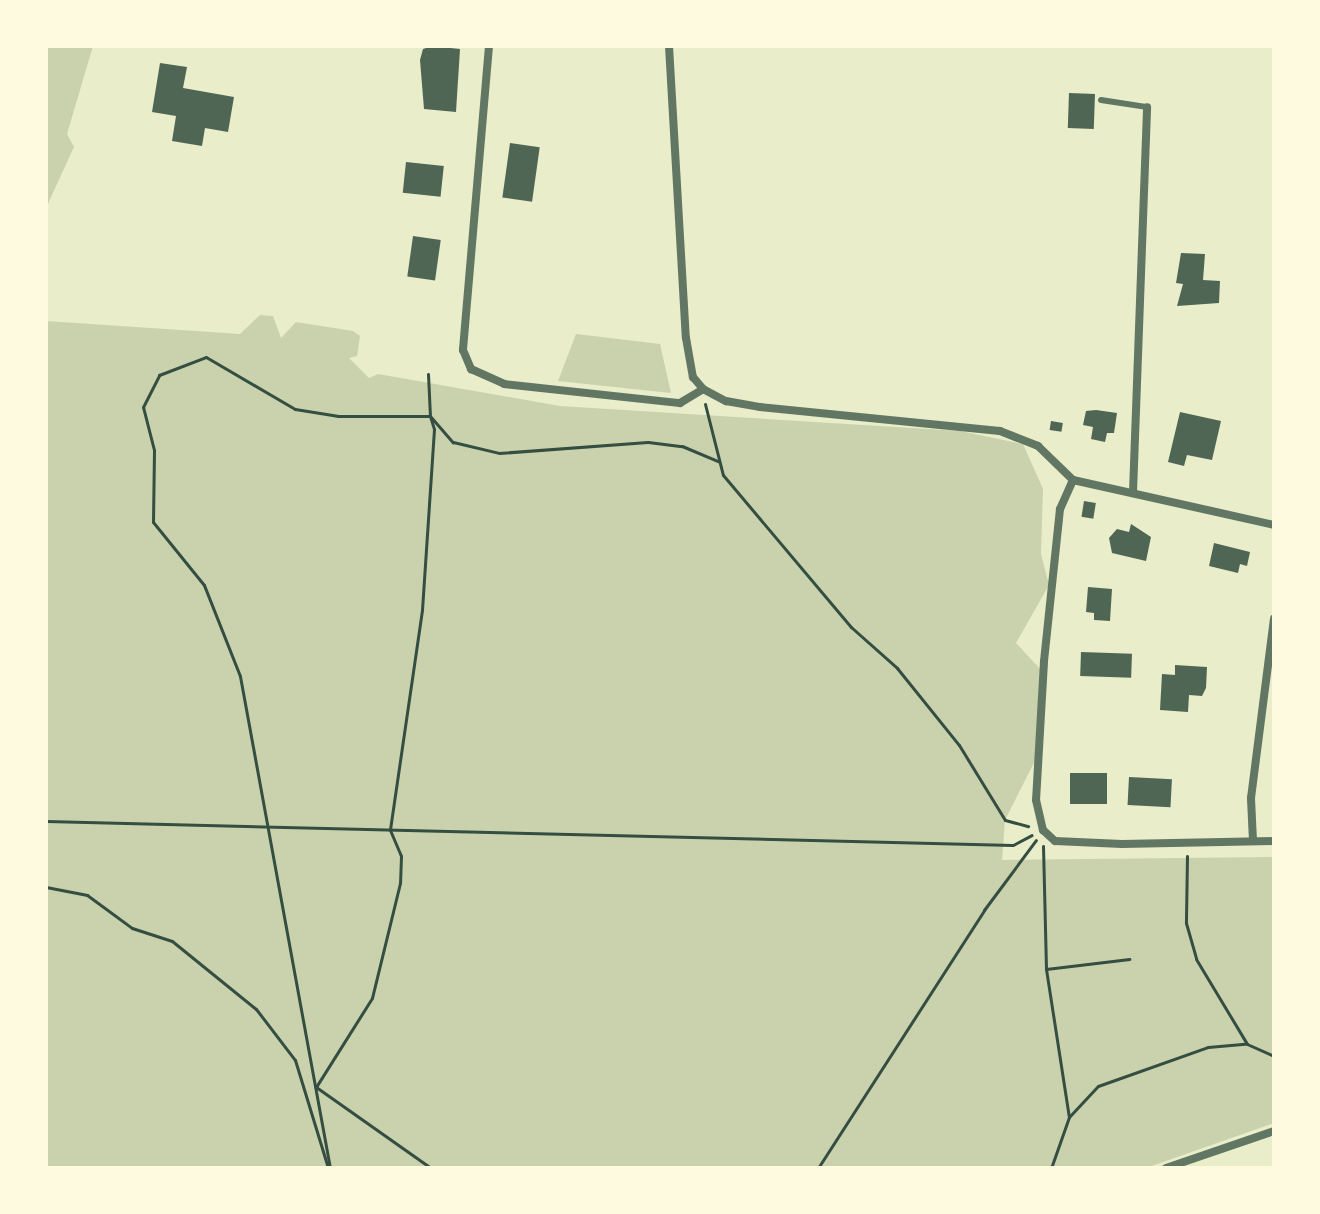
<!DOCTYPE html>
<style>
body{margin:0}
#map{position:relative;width:1320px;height:1214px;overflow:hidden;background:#e9edc9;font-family:Ubuntu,sans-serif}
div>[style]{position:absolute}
.green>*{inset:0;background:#cad2ad}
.building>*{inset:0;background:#4f6655;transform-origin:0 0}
.path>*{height:3px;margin:-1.5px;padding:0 1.5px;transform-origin:1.5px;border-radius:1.5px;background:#344e41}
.service>*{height:6px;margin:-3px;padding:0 3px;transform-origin:3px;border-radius:3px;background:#617663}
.minor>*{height:8px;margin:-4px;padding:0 4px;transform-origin:4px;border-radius:4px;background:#617663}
span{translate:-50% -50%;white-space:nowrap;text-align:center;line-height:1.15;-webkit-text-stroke:6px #fefae0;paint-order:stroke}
.frame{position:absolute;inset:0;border:48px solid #fefae0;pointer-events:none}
</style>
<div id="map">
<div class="green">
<div style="clip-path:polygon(46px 46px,93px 46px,67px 134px,74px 147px,46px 208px)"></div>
<div style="clip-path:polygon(260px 315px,273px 316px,281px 338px,296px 322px,353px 331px,360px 336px,357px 356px,349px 358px,369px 378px,378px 374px,560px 406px,960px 431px,1023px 444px,1043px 489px,1041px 554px,1049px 585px,1016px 643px,1040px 669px,1038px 755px,1005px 820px,1002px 860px,1274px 857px,1274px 1123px,1146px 1168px,46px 1168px,46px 321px,240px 334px)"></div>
<div style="clip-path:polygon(576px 334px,660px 344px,671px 393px,558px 381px)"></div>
</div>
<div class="building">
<div style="clip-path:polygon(432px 46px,460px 49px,456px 112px,424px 109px,420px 60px,423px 49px)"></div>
<div style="clip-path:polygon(160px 63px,187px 67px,183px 88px,234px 97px,228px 132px,205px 128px,202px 146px,172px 141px,176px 116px,152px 112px)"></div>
<div style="left:1069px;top:93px;width:26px;height:35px;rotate:2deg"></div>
<div style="left:510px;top:143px;width:30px;height:55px;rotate:8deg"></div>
<div style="left:406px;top:162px;width:38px;height:31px;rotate:6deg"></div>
<div style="left:413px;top:236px;width:28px;height:41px;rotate:8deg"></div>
<div style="clip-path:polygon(1181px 253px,1205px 254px,1203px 280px,1220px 281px,1219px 303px,1177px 306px,1183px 284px,1176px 283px)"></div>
<div style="clip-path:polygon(1096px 410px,1117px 413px,1114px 433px,1107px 433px,1105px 442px,1091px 439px,1093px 427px,1083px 425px,1086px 411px)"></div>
<div style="clip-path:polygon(1180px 412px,1221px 421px,1212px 460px,1187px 455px,1184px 466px,1168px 462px)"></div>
<div style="left:1051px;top:421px;width:12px;height:9px;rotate:9deg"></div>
<div style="left:1084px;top:501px;width:12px;height:16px;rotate:9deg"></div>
<div style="clip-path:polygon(1131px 524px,1151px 537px,1146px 561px,1112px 553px,1109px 538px,1117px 529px,1129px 532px)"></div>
<div style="clip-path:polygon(1214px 543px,1250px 552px,1247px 566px,1240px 564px,1238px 573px,1209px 566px)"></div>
<div style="clip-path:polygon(1088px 587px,1112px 589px,1110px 621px,1094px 620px,1094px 613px,1086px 612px)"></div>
<div style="left:1081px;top:652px;width:51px;height:24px;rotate:2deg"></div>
<div style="clip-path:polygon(1175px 665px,1207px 667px,1206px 688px,1202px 696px,1189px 695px,1188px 712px,1160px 710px,1162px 674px,1175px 675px)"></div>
<div style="left:1070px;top:773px;width:37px;height:31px"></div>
<div style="left:1129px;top:777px;width:43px;height:28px;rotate:3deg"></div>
</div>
<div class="path">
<div style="left:428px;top:374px;width:42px;rotate:87.3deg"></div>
<div style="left:430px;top:416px;width:35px;rotate:49deg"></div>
<div style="left:453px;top:442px;width:47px;rotate:13.4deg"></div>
<div style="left:499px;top:453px;width:149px;rotate:-4.2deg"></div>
<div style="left:648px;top:442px;width:34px;rotate:7deg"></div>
<div style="left:682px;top:446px;width:39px;rotate:23deg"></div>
<div style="left:705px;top:404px;width:73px;rotate:75.8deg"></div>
<div style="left:723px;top:475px;width:199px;rotate:49.9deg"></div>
<div style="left:851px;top:627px;width:62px;rotate:41.7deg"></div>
<div style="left:897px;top:668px;width:99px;rotate:51.2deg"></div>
<div style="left:959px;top:745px;width:88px;rotate:58.5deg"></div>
<div style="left:1005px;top:820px;width:24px;rotate:15deg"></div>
<div style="left:46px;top:821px;width:967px;rotate:1.42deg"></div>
<div style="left:1013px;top:845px;width:21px;rotate:-28deg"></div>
<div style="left:1043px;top:846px;width:123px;rotate:88.6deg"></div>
<div style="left:1046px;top:969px;width:150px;rotate:81.2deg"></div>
<div style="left:1069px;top:1117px;width:54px;rotate:109.4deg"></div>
<div style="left:1187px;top:856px;width:67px;rotate:90.9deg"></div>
<div style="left:1186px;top:923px;width:37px;rotate:74deg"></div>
<div style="left:1196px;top:959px;width:99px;rotate:59deg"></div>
<div style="left:1247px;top:1044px;width:30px;rotate:24deg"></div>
<div style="left:46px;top:887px;width:42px;rotate:11deg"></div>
<div style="left:87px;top:895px;width:56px;rotate:36.3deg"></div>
<div style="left:132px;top:928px;width:42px;rotate:18deg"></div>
<div style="left:172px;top:941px;width:108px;rotate:39deg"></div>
<div style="left:256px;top:1009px;width:64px;rotate:52.6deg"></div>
<div style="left:295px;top:1060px;width:113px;rotate:73deg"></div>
<div style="left:1046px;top:969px;width:84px;rotate:-6.9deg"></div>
<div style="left:1069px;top:1117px;width:42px;rotate:-46.9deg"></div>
<div style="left:1098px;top:1086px;width:117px;rotate:-19.5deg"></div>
<div style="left:1208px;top:1047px;width:37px;rotate:-5deg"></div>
<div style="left:330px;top:1168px;width:500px;rotate:-100.37deg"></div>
<div style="left:240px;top:676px;width:98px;rotate:-111.6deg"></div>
<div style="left:204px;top:585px;width:81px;rotate:-129deg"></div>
<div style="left:153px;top:522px;width:72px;rotate:-89.2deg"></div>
<div style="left:154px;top:450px;width:44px;rotate:-104.3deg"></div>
<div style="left:143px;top:407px;width:36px;rotate:-63deg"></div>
<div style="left:159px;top:375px;width:50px;rotate:-21deg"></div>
<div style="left:206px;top:357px;width:103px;rotate:30.3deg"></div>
<div style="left:295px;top:409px;width:44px;rotate:9.2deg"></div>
<div style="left:338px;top:416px;width:92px"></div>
<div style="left:430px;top:416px;width:14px;rotate:73deg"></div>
<div style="left:434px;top:429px;width:181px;rotate:93.8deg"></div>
<div style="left:422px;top:610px;width:222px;rotate:98.3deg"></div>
<div style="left:390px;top:830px;width:28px;rotate:67deg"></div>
<div style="left:401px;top:856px;width:27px;rotate:92deg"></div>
<div style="left:400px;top:883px;width:118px;rotate:103.7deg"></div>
<div style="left:372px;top:998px;width:105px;rotate:122.2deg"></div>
<div style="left:316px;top:1087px;width:141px;rotate:35.2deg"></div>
<div style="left:818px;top:1168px;width:307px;rotate:-57.2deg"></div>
<div style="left:984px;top:910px;width:87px;rotate:-53.4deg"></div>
</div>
<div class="service">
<div style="left:1101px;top:100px;width:47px;rotate:8.7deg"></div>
</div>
<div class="minor">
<div style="left:489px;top:46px;width:305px;rotate:94.9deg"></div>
<div style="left:463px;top:350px;width:21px;rotate:67deg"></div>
<div style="left:471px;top:369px;width:36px;rotate:24deg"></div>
<div style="left:504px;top:384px;width:177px;rotate:6.2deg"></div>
<div style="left:680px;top:403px;width:27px;rotate:-31deg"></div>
<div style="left:669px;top:46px;width:292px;rotate:86.7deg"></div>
<div style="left:686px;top:338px;width:40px;rotate:80deg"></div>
<div style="left:693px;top:377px;width:16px;rotate:50deg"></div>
<div style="left:703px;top:389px;width:26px;rotate:28deg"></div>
<div style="left:726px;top:401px;width:35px;rotate:10deg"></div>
<div style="left:760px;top:407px;width:241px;rotate:5.7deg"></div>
<div style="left:1000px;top:431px;width:41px;rotate:21.5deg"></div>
<div style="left:1038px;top:446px;width:49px;rotate:44.2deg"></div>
<div style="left:1073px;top:480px;width:32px;rotate:114deg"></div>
<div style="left:1060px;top:509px;width:154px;rotate:96deg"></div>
<div style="left:1044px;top:662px;width:138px;rotate:93.3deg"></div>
<div style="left:1036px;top:800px;width:31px;rotate:77deg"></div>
<div style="left:1043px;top:830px;width:16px;rotate:43deg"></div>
<div style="left:1055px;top:841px;width:67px;rotate:2.6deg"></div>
<div style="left:1122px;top:844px;width:152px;rotate:-1.1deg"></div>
<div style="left:1073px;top:480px;width:206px;rotate:12.6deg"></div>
<div style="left:1133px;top:492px;width:385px;rotate:-87.9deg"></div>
<div style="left:1253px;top:841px;width:43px;rotate:-92.7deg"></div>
<div style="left:1251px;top:798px;width:181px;rotate:-82.7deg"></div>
<div style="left:1166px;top:1168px;width:114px;rotate:-18.9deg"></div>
</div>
<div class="frame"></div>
</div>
